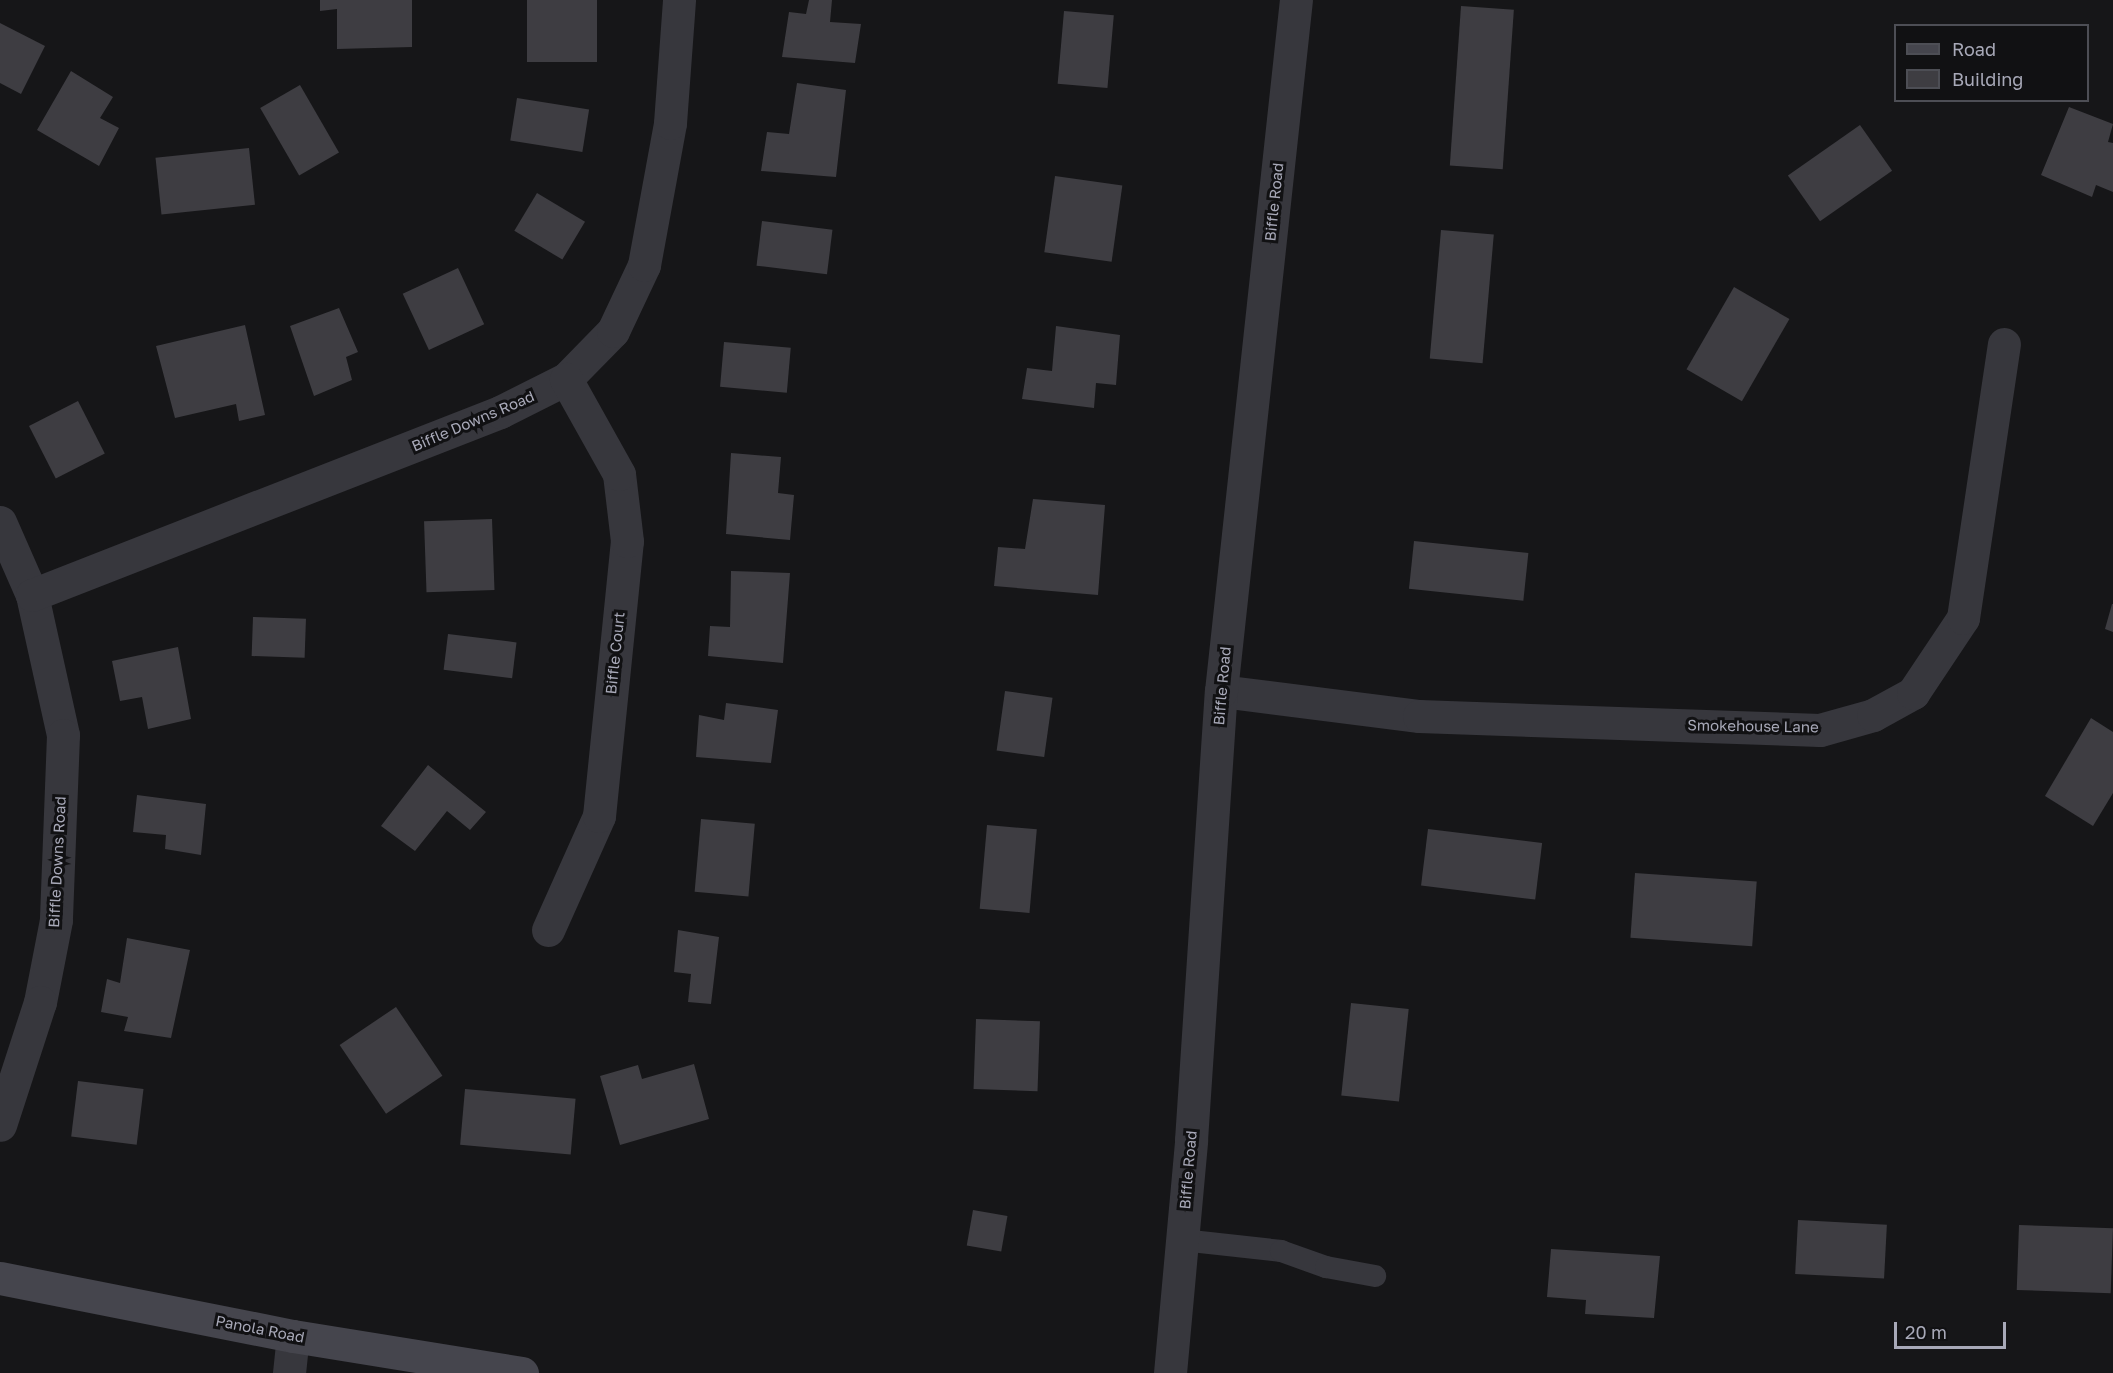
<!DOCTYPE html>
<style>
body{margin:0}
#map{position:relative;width:2113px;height:1373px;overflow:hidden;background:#161618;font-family:"Golos Text",sans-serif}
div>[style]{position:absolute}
.building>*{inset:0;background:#3e3d42;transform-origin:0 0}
.service>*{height:22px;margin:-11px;padding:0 11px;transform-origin:11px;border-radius:11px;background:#37373d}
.minor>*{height:33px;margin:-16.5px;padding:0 16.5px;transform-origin:16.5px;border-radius:16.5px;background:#37373d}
.tertiary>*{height:33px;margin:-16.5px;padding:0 16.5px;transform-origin:16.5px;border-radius:16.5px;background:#37373d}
.secondary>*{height:33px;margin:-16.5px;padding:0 16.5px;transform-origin:16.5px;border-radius:16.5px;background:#45454d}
span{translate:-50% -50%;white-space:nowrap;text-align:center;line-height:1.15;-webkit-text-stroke:6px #111113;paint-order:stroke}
.street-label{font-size:15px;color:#a8a9b8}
.legend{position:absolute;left:1894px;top:24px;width:195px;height:78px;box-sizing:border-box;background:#111113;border:2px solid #4d4e55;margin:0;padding:8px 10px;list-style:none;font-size:18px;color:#a8a9b8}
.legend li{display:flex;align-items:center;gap:12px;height:30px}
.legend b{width:30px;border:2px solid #4d4e55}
.scale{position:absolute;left:1894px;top:1322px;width:112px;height:27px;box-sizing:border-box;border:3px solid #a8a9b8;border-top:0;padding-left:8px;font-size:18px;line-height:21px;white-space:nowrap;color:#a8a9b8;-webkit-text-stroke:4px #111113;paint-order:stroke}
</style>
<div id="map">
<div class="building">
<div style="clip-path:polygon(320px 0,412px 0,412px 47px,337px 49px,337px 9px,320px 11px)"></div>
<div style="left:527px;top:0;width:70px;height:62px"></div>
<div style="clip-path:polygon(809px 0,832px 0,830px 22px,861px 24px,855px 63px,782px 57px,789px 12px,806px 14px)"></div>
<div style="left:1461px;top:6px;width:53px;height:160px;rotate:4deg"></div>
<div style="left:1064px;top:11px;width:50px;height:73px;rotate:5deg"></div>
<div style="clip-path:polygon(0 23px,45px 46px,21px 94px,0 83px)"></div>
<div style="clip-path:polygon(71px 71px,113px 97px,100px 118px,119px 128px,99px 166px,37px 130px)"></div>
<div style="clip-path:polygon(797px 83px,846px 90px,836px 177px,761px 171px,767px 132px,789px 134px)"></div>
<div style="left:300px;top:85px;width:78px;height:46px;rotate:60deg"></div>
<div style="left:517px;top:98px;width:73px;height:43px;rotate:9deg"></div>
<div style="clip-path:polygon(2069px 107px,2113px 124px,2108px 142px,2113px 143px,2113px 192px,2096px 185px,2092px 197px,2041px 175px)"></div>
<div style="left:1860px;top:125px;width:56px;height:88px;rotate:55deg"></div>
<div style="left:249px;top:148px;width:57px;height:94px;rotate:84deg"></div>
<div style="left:1055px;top:176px;width:68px;height:77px;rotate:8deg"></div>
<div style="left:537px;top:193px;width:56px;height:44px;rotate:31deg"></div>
<div style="left:762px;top:221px;width:71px;height:45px;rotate:7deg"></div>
<div style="left:1441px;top:230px;width:53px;height:129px;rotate:5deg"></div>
<div style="left:458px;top:268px;width:62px;height:61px;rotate:65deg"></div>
<div style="left:1734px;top:287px;width:64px;height:95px;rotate:30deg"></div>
<div style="clip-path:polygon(339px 308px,358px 352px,346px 357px,352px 380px,314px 396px,290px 326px)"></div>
<div style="clip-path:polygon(245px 325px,265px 415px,239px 421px,236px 404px,175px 418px,156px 346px)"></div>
<div style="clip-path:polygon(1056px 326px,1120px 335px,1116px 385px,1096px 383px,1094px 408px,1022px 399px,1027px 368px,1052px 371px)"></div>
<div style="left:724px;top:342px;width:67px;height:45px;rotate:5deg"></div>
<div style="left:78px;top:401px;width:59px;height:55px;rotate:63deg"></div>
<div style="clip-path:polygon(731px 453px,781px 457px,778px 493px,794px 495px,790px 540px,726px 534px)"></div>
<div style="clip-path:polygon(1033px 499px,1105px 505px,1098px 595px,994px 586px,998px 547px,1025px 549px)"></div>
<div style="left:492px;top:519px;width:71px;height:68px;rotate:88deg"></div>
<div style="left:1414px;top:541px;width:115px;height:48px;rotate:6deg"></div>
<div style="clip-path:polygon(731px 571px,790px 573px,783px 663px,708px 656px,710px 626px,730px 627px)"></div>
<div style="clip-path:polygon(2112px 604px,2113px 604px,2113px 632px,2105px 629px)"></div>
<div style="left:253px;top:617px;width:53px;height:39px;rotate:2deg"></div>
<div style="left:448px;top:634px;width:69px;height:36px;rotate:7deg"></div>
<div style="clip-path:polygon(178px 647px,191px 719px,148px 729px,142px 697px,120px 701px,112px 661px)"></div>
<div style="left:1005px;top:691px;width:48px;height:60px;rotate:8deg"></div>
<div style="clip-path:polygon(726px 703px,778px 710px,771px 763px,696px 757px,699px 715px,724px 720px)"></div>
<div style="clip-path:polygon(2091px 718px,2113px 732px,2113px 793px,2093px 826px,2045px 796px)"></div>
<div style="clip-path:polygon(428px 765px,486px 812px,470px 830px,447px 811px,415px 851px,381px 826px)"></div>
<div style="clip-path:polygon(137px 795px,206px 804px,201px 855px,165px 849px,166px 835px,133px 832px)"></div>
<div style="left:701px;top:819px;width:54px;height:73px;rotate:5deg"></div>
<div style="left:987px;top:825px;width:50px;height:84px;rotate:5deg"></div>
<div style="left:1428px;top:829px;width:115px;height:57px;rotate:7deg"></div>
<div style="left:1635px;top:873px;width:122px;height:65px;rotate:4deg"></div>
<div style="clip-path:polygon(678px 930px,719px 937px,711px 1004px,688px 1002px,691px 974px,674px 972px)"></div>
<div style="clip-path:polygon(127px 938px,190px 950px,171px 1038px,124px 1031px,128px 1017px,101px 1012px,107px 979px,120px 983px)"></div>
<div style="left:1351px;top:1003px;width:58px;height:93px;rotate:6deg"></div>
<div style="left:396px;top:1007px;width:83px;height:68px;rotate:56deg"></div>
<div style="left:976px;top:1019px;width:64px;height:70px;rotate:2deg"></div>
<div style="clip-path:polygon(694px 1064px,709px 1119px,620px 1145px,600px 1076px,638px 1065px,642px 1079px)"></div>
<div style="left:78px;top:1081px;width:66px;height:56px;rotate:7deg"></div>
<div style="left:465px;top:1089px;width:111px;height:56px;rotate:5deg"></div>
<div style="left:973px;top:1210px;width:35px;height:36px;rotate:10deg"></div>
<div style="left:1798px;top:1220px;width:89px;height:54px;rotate:3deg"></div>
<div style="left:2019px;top:1225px;width:94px;height:65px;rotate:2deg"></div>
<div style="clip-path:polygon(1551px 1249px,1660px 1256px,1654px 1318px,1585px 1314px,1586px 1300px,1547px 1297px)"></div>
</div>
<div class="service">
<div style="left:1182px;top:1240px;width:100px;rotate:6.3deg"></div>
<div style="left:1281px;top:1251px;width:48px;rotate:19.6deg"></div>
<div style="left:1326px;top:1267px;width:50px;rotate:10.4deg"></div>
</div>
<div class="minor">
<div style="left:0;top:522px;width:80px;rotate:66.3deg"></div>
<div style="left:32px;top:595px;width:143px;rotate:77.5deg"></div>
<div style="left:63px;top:735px;width:185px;rotate:92.2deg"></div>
<div style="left:56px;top:920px;width:84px;rotate:101deg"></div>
<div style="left:40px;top:1002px;width:129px;rotate:108deg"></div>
<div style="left:32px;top:595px;width:503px;rotate:-21.36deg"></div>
<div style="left:500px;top:412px;width:74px;rotate:-26.6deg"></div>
<div style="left:566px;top:379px;width:67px;rotate:-45.6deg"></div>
<div style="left:613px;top:331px;width:73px;rotate:-64.8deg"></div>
<div style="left:644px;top:265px;width:144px;rotate:-79.6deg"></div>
<div style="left:670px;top:123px;width:123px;rotate:-85.8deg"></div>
<div style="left:1221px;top:691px;width:200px;rotate:7.2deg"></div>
<div style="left:1419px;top:716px;width:401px;rotate:2deg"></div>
<div style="left:1820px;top:730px;width:55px;rotate:-15.8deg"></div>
<div style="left:1873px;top:715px;width:46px;rotate:-28.8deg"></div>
<div style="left:1913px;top:693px;width:90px;rotate:-56.3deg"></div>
<div style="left:1963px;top:618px;width:277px;rotate:-81.5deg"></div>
<div style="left:548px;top:930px;width:125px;rotate:-65.9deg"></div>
<div style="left:599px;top:816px;width:276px;rotate:-84.2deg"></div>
<div style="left:627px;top:541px;width:67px;rotate:-96.8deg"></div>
<div style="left:619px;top:474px;width:109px;rotate:-119.2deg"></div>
<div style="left:289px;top:1373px;width:37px;rotate:-84deg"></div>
</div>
<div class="tertiary">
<div style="left:1170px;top:1373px;width:234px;rotate:-84.8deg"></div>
<div style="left:1191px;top:1140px;width:450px;rotate:-86.2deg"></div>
<div style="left:1221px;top:691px;width:695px;rotate:-83.81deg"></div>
</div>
<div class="secondary">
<div style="left:0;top:1278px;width:299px;rotate:11.2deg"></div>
<div style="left:293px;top:1336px;width:232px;rotate:9.2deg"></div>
</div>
<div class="street-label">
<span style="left:1274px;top:202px;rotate:-84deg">Biffle Road</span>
<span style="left:473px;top:421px;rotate:-23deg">Biffle Downs Road</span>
<span style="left:615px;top:653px;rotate:-84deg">Biffle Court</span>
<span style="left:1222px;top:686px;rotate:-85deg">Biffle Road</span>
<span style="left:1753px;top:726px;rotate:1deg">Smokehouse Lane</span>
<span style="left:57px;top:862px;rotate:-87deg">Biffle Downs Road</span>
<span style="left:1188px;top:1170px;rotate:-85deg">Biffle Road</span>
<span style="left:260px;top:1329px;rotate:11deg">Panola Road</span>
</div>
<ul class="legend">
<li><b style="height:8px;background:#45454d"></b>Road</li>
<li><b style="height:16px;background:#3e3d42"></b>Building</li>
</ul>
<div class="scale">20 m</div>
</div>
